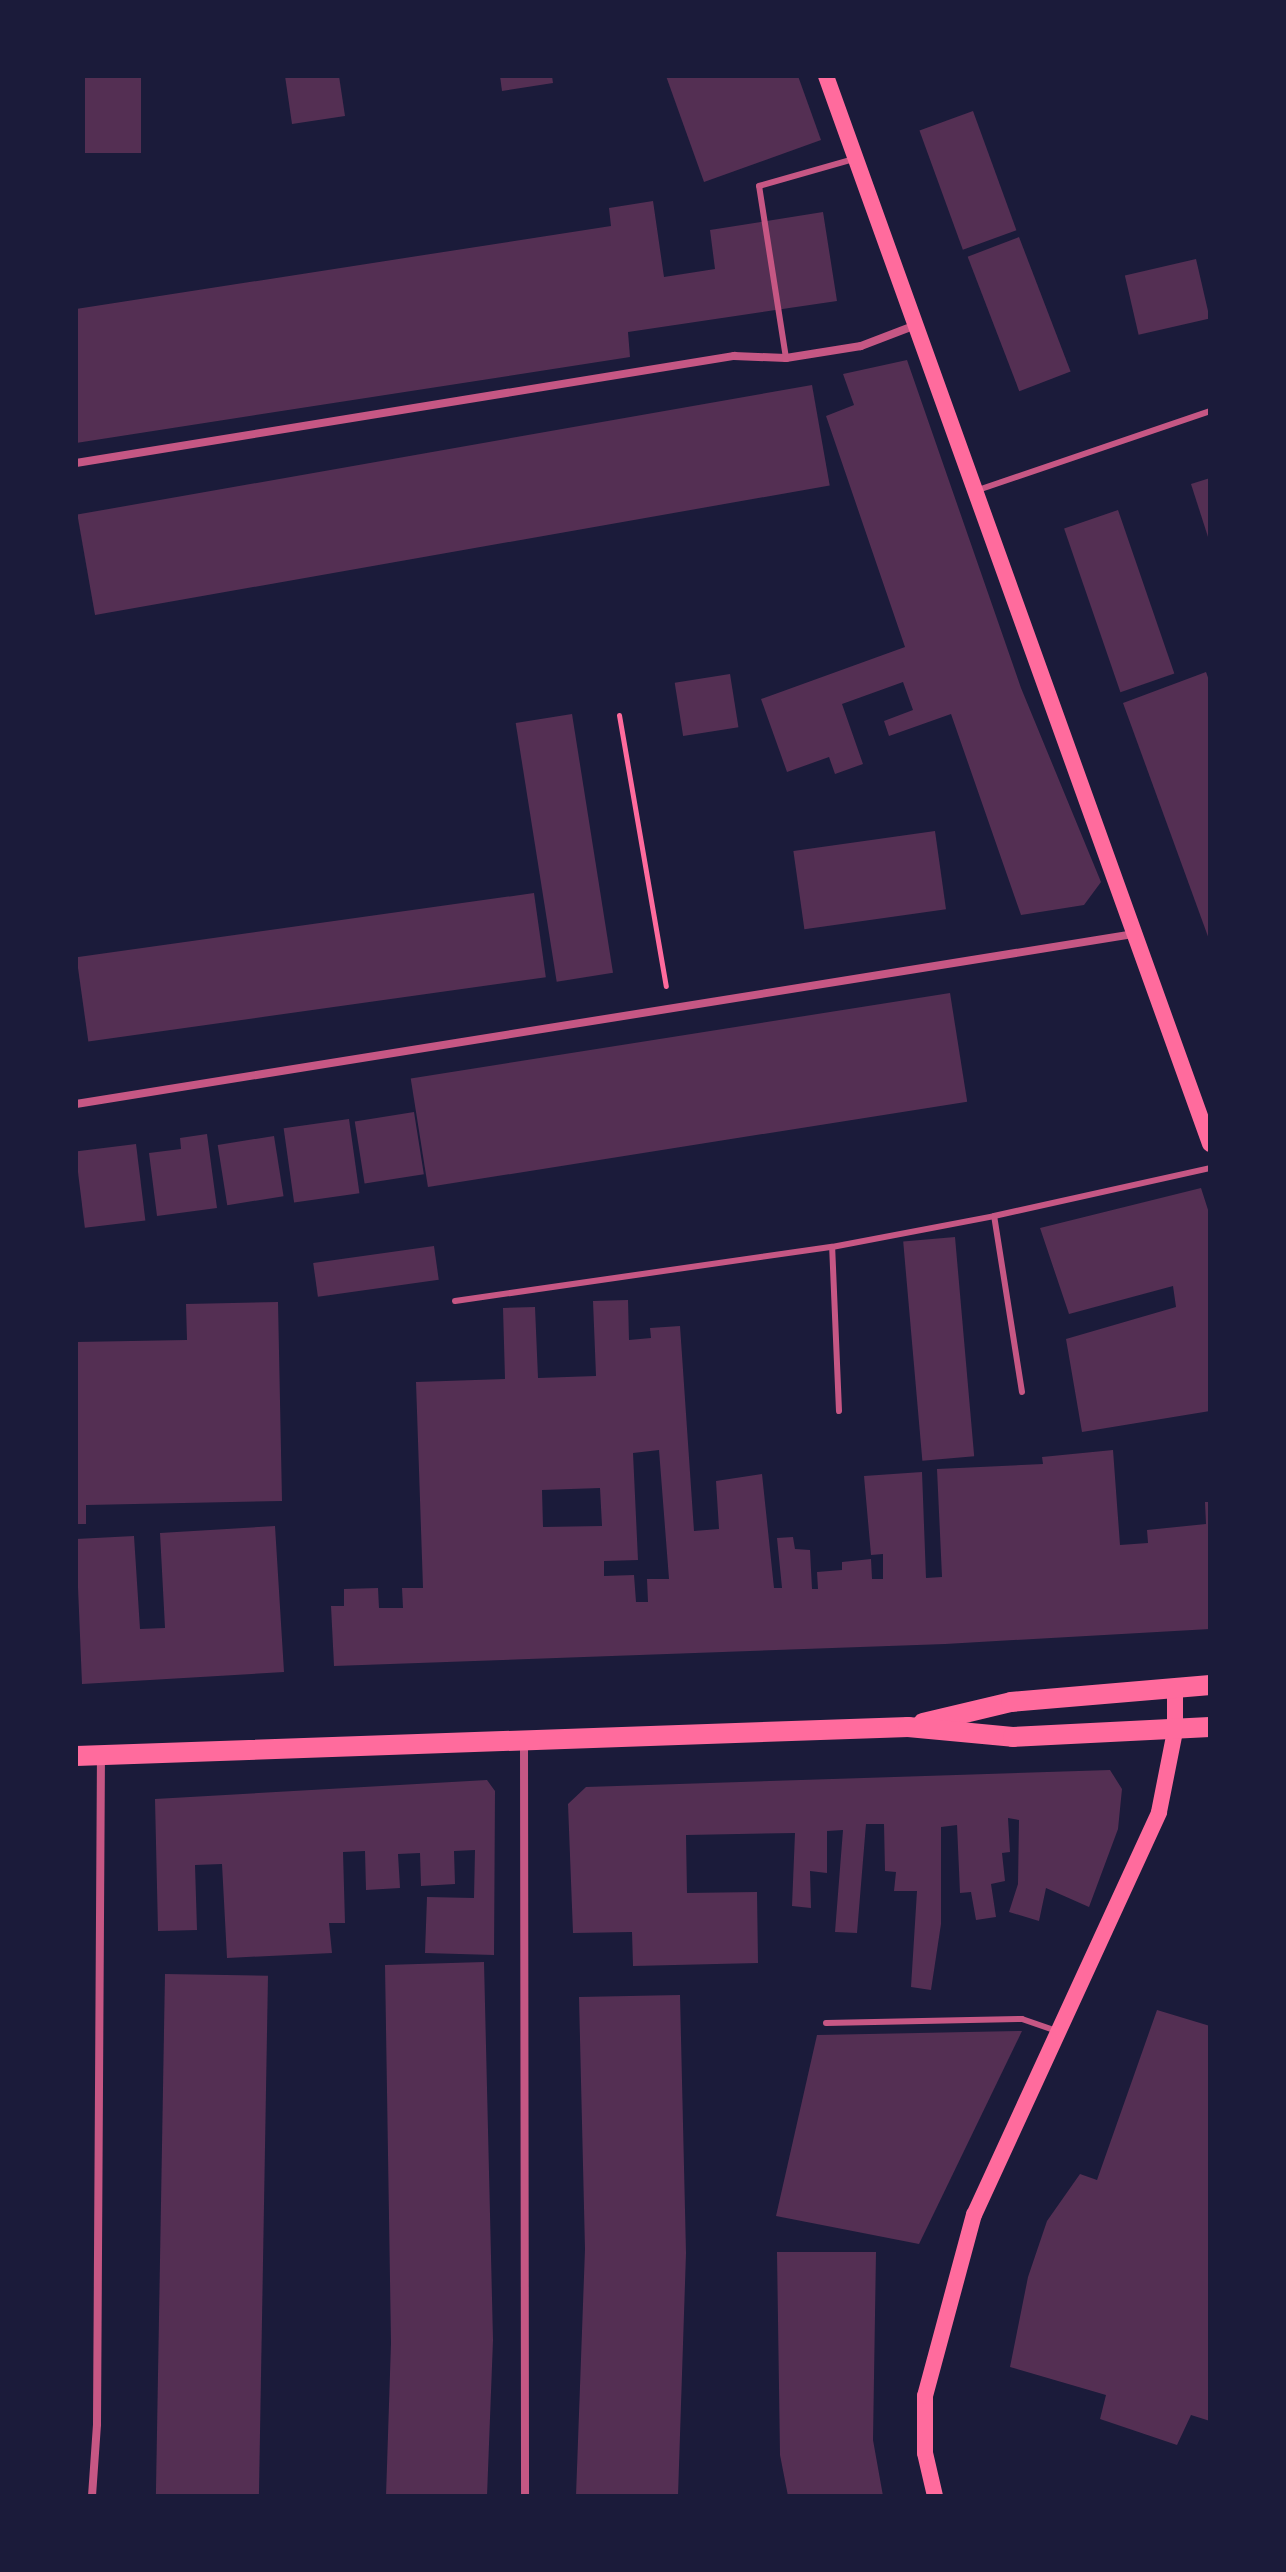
<!DOCTYPE html>
<style>
body{margin:0}
#map{position:relative;width:1286px;height:2572px;overflow:hidden;background:#1b1b3a;font-family:Montserrat,sans-serif}
div>[style]{position:absolute}
.building>*{inset:0;background:#542f53;transform-origin:0 0}
.path>*{height:5px;margin:-2.5px;padding:0 2.5px;transform-origin:2.5px;border-radius:2.5px;background:#ff6b9d}
.service>*{height:6px;margin:-3px;padding:0 3px;transform-origin:3px;border-radius:3px;background:#c65784}
.minor>*{height:8px;margin:-4px;padding:0 4px;transform-origin:4px;border-radius:4px;background:#c65784}
.secondary>*{height:16px;margin:-8px;padding:0 8px;transform-origin:8px;border-radius:8px;background:#ff6b9d}
.primary>*{height:20px;margin:-10px;padding:0 10px;transform-origin:10px;border-radius:10px;background:#ff6b9d}
span{translate:-50% -50%;white-space:nowrap;text-align:center;line-height:1.15;-webkit-text-stroke:8px #1b1b3a;paint-order:stroke}
.frame{position:absolute;inset:0;border:78px solid #1b1b3a;pointer-events:none}
</style>
<div id="map">
<div class="building">
<div style="left:85px;top:76px;width:56px;height:77px"></div>
<div style="clip-path:polygon(285px 76px,339px 76px,345px 116px,292px 124px)"></div>
<div style="clip-path:polygon(500px 76px,552px 76px,553px 83px,502px 91px)"></div>
<div style="clip-path:polygon(666px 76px,798px 76px,821px 140px,704px 182px)"></div>
<div style="left:973px;top:111px;width:127px;height:57px;rotate:70deg"></div>
<div style="clip-path:polygon(653px 201px,664px 277px,715px 269px,710px 230px,823px 212px,837px 301px,628px 332px,630px 357px,76px 443px,76px 309px,611px 226px,609px 208px)"></div>
<div style="left:1019px;top:237px;width:144px;height:55px;rotate:69deg"></div>
<div style="left:1196px;top:259px;width:61px;height:73px;rotate:77deg"></div>
<div style="clip-path:polygon(907px 360px,1021px 688px,1101px 882px,1084px 905px,1021px 915px,951px 714px,889px 736px,884px 721px,913px 710px,903px 682px,842px 704px,863px 764px,835px 774px,829px 757px,787px 772px,761px 699px,905px 647px,826px 416px,854px 405px,843px 374px)"></div>
<div style="left:812px;top:385px;width:102px;height:746px;rotate:80deg"></div>
<div style="clip-path:polygon(1210px 478px,1210px 540px,1209px 540px,1191px 484px)"></div>
<div style="left:1118px;top:510px;width:173px;height:57px;rotate:71deg"></div>
<div style="clip-path:polygon(1206px 672px,1210px 683px,1210px 942px,1123px 703px)"></div>
<div style="left:730px;top:674px;width:54px;height:56px;rotate:81deg"></div>
<div style="left:572px;top:714px;width:262px;height:57px;rotate:81deg"></div>
<div style="left:935px;top:831px;width:79px;height:143px;rotate:82deg"></div>
<div style="left:534px;top:893px;width:85px;height:462px;rotate:82deg"></div>
<div style="left:950px;top:993px;width:110px;height:546px;rotate:81deg"></div>
<div style="left:414px;top:1112px;width:63px;height:60px;rotate:81deg"></div>
<div style="left:349px;top:1119px;width:75px;height:66px;rotate:82deg"></div>
<div style="clip-path:polygon(207px 1134px,217px 1208px,157px 1216px,149px 1153px,181px 1149px,180px 1138px)"></div>
<div style="left:274px;top:1136px;width:61px;height:57px;rotate:81deg"></div>
<div style="left:136px;top:1144px;width:77px;height:61px;rotate:83deg"></div>
<div style="clip-path:polygon(1201px 1188px,1210px 1216px,1210px 1411px,1082px 1432px,1066px 1339px,1176px 1307px,1173px 1286px,1069px 1314px,1040px 1228px)"></div>
<div style="left:955px;top:1237px;width:220px;height:52px;rotate:85deg"></div>
<div style="left:434px;top:1246px;width:34px;height:122px;rotate:82deg"></div>
<div style="clip-path:polygon(evenodd,628px 1300px,629px 1340px,651px 1338px,650px 1328px,680px 1326px,694px 1531px,719px 1529px,716px 1481px,762px 1474px,774px 1588px,782px 1588px,777px 1538px,793px 1537px,795px 1549px,810px 1550px,812px 1589px,818px 1589px,817px 1572px,842px 1570px,842px 1562px,871px 1559px,872px 1579px,883px 1579px,883px 1554px,871px 1555px,864px 1476px,922px 1472px,926px 1578px,942px 1577px,937px 1469px,1043px 1464px,1042px 1457px,1113px 1450px,1120px 1545px,1148px 1543px,1147px 1530px,1206px 1524px,1205px 1502px,1210px 1502px,1210px 1629px,945px 1644px,334px 1666px,331px 1606px,344px 1606px,344px 1589px,378px 1588px,379px 1608px,403px 1608px,402px 1588px,423px 1588px,416px 1382px,505px 1379px,503px 1308px,535px 1307px,538px 1378px,596px 1376px,593px 1301px,628px 1300px,659px 1450px,669px 1579px,647px 1579px,648px 1602px,636px 1602px,634px 1575px,604px 1576px,604px 1561px,638px 1560px,633px 1453px,659px 1450px,628px 1300px,600px 1488px,602px 1526px,543px 1527px,542px 1490px,600px 1488px)"></div>
<div style="clip-path:polygon(278px 1302px,282px 1501px,86px 1505px,86px 1524px,76px 1524px,76px 1342px,187px 1340px,186px 1304px)"></div>
<div style="clip-path:polygon(275px 1526px,284px 1672px,82px 1684px,76px 1539px,134px 1536px,140px 1629px,165px 1628px,160px 1533px)"></div>
<div style="clip-path:polygon(1110px 1770px,1122px 1789px,1118px 1829px,1089px 1907px,1046px 1888px,1039px 1921px,1009px 1912px,1018px 1884px,1019px 1820px,1008px 1818px,1010px 1852px,1002px 1853px,1005px 1881px,991px 1884px,996px 1917px,976px 1920px,971px 1892px,960px 1893px,957px 1825px,941px 1827px,941px 1924px,931px 1990px,911px 1987px,917px 1891px,894px 1891px,896px 1872px,885px 1871px,884px 1824px,866px 1824px,857px 1933px,835px 1932px,843px 1830px,827px 1831px,827px 1873px,810px 1871px,811px 1908px,792px 1906px,795px 1833px,686px 1835px,687px 1893px,757px 1892px,758px 1963px,633px 1966px,632px 1932px,573px 1933px,568px 1804px,586px 1787px)"></div>
<div style="clip-path:polygon(487px 1780px,495px 1791px,494px 1955px,425px 1953px,427px 1897px,474px 1898px,475px 1850px,454px 1851px,455px 1884px,421px 1886px,420px 1853px,398px 1854px,400px 1888px,366px 1890px,365px 1851px,343px 1852px,345px 1923px,329px 1923px,332px 1953px,227px 1958px,222px 1864px,195px 1865px,197px 1930px,158px 1931px,155px 1799px)"></div>
<div style="clip-path:polygon(484px 1962px,493px 2340px,487px 2496px,386px 2496px,391px 2343px,385px 1965px)"></div>
<div style="left:165px;top:1974px;width:103px;height:522px;rotate:1deg"></div>
<div style="clip-path:polygon(680px 1995px,686px 2253px,678px 2496px,576px 2496px,585px 2249px,579px 1997px)"></div>
<div style="clip-path:polygon(1157px 2010px,1210px 2026px,1210px 2421px,1191px 2415px,1177px 2445px,1100px 2419px,1106px 2395px,1010px 2367px,1028px 2277px,1047px 2221px,1080px 2174px,1097px 2180px)"></div>
<div style="clip-path:polygon(1022px 2031px,919px 2244px,776px 2216px,817px 2035px)"></div>
<div style="clip-path:polygon(777px 2252px,876px 2252px,873px 2440px,883px 2496px,788px 2496px,780px 2455px)"></div>
</div>
<div class="path">
<div style="left:619px;top:715px;width:275px;rotate:80.2deg"></div>
</div>
<div class="service">
<div style="left:786px;top:358px;width:174px;rotate:-98.9deg"></div>
<div style="left:759px;top:186px;width:99px;rotate:-15.9deg"></div>
<div style="left:978px;top:490px;width:245px;rotate:-18.8deg"></div>
<div style="left:455px;top:1301px;width:381px;rotate:-8.2deg"></div>
<div style="left:1022px;top:1392px;width:178px;rotate:-99deg"></div>
<div style="left:994px;top:1216px;width:221px;rotate:-12.5deg"></div>
<div style="left:839px;top:1411px;width:164px;rotate:-92.4deg"></div>
<div style="left:832px;top:1247px;width:165px;rotate:-10.8deg"></div>
<div style="left:826px;top:2023px;width:196px;rotate:-1.2deg"></div>
<div style="left:1022px;top:2019px;width:36px;rotate:19deg"></div>
</div>
<div class="minor">
<div style="left:76px;top:463px;width:667px;rotate:-9.24deg"></div>
<div style="left:734px;top:356px;width:52px;rotate:2.2deg"></div>
<div style="left:786px;top:358px;width:76px;rotate:-9.1deg"></div>
<div style="left:861px;top:346px;width:56px;rotate:-21deg"></div>
<div style="left:76px;top:1104px;width:1072px;rotate:-9.13deg"></div>
<div style="left:524px;top:1743px;width:753px;rotate:89.92deg"></div>
<div style="left:92px;top:2496px;width:72px;rotate:-86deg"></div>
<div style="left:97px;top:2424px;width:667px;rotate:-89.66deg"></div>
</div>
<div class="secondary">
<div style="left:826px;top:76px;width:1135px;rotate:70.22deg"></div>
<div style="left:935px;top:2496px;width:44px;rotate:-103.1deg"></div>
<div style="left:925px;top:2453px;width:57px;rotate:-90deg"></div>
<div style="left:925px;top:2396px;width:188px;rotate:-74.9deg"></div>
<div style="left:974px;top:2215px;width:443px;rotate:-65.3deg"></div>
<div style="left:1159px;top:1812px;width:83px;rotate:-78.8deg"></div>
<div style="left:1175px;top:1731px;width:41px;rotate:-90deg"></div>
</div>
<div class="primary">
<div style="left:923px;top:1723px;width:90px;rotate:-13.4deg"></div>
<div style="left:1011px;top:1702px;width:200px;rotate:-4.9deg"></div>
<div style="left:76px;top:1756px;width:833px;rotate:-2deg"></div>
<div style="left:908px;top:1727px;width:105px;rotate:5.4deg"></div>
<div style="left:1013px;top:1737px;width:197px;rotate:-2.9deg"></div>
</div>
<div class="frame"></div>
</div>
